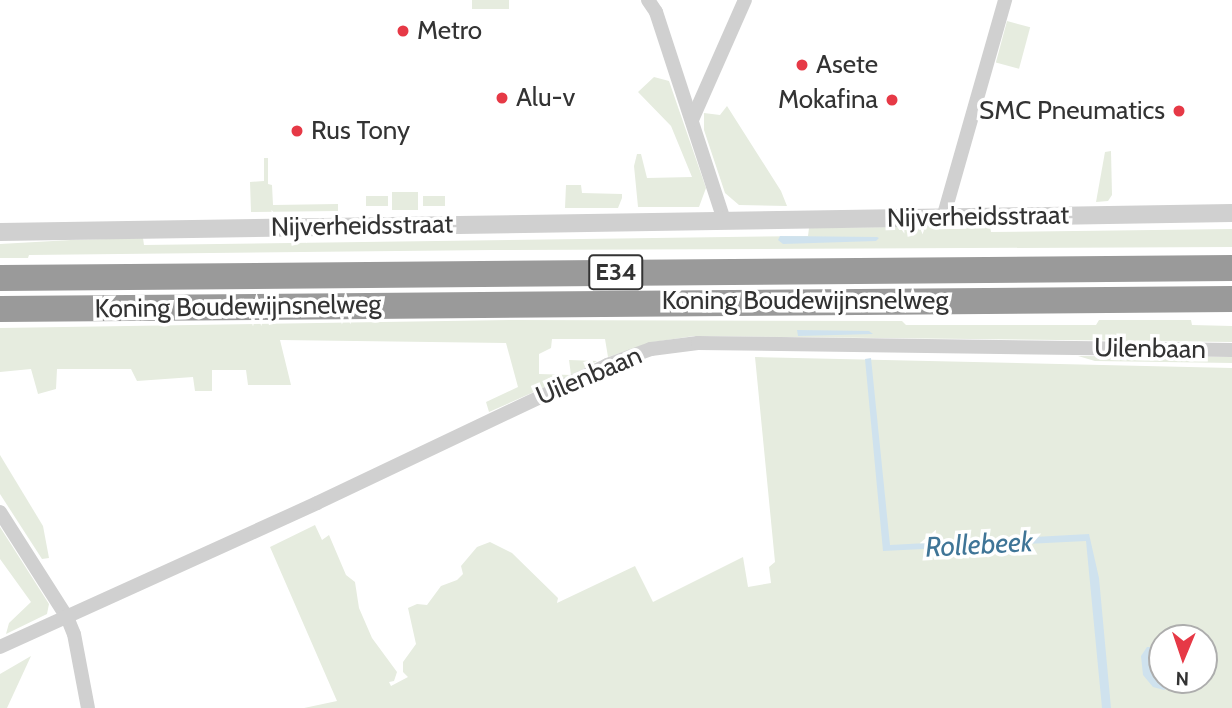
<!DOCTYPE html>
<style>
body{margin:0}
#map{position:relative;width:1232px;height:708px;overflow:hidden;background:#fff;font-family:Cabin,sans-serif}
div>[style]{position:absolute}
.green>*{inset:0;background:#e6ecdf;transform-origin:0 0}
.water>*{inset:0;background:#cfe2ee}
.minor>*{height:14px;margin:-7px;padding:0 7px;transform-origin:7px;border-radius:7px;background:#d0d0d0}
.tertiary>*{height:18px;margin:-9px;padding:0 9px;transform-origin:9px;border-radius:9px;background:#d0d0d0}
.motorway>*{height:26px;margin:-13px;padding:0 13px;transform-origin:13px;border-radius:13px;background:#9a9a9a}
.dots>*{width:19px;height:19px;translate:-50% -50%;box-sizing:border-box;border:4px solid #fff;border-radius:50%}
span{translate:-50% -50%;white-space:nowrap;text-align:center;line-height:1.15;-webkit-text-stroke:7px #fff;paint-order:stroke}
.shield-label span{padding:2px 5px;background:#fff;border:2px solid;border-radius:5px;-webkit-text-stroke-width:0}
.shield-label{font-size:24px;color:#333;font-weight:700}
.poi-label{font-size:26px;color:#333}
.left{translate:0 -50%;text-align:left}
.right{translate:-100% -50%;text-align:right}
.street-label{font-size:26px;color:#333}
.water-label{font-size:28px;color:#3f7597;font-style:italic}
.north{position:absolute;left:1148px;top:624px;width:70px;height:70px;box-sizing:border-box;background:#fff;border:2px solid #adadad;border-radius:50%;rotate:182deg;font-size:19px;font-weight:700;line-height:28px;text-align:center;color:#333}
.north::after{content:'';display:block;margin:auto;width:24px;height:32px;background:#e63946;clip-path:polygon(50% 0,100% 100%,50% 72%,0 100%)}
</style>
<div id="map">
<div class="green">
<div style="left:472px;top:0;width:37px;height:9px"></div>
<div style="left:1007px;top:21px;width:24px;height:43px;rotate:15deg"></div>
<div style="clip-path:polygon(654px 77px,669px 81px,706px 188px,699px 207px,638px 207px,634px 166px,637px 154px,641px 154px,647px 178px,692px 177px,671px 126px,638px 92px)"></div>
<div style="clip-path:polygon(727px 106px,781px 191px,787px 206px,739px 205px,725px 193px,704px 130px,704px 113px,720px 115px)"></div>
<div style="clip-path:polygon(1111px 151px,1112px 195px,1108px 201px,1096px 202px,1105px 152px)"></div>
<div style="clip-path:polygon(264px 158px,268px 158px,268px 184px,272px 185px,273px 205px,338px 204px,338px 211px,251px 212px,250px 182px,264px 181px)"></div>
<div style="clip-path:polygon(566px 185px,581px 185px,582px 193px,622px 194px,622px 198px,618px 208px,565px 208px)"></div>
<div style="left:392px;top:192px;width:26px;height:18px"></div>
<div style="left:366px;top:196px;width:22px;height:10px"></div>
<div style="left:423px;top:196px;width:22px;height:10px"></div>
<div style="clip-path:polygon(990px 226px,991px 232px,1232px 229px,1232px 247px,493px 250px,29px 255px,28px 258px,0 258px,0 244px,71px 240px,143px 238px,144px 245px,808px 236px,809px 228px)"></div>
<div style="clip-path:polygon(512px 320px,902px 321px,906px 325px,1096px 325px,1099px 320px,1191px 320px,1192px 325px,1232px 326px,1232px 342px,694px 336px,653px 342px,608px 357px,605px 339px,552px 339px,551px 348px,539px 354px,539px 374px,571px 375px,569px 360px,597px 361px,572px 375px,489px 412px,486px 402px,518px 387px,506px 343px,280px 340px,291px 385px,248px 385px,246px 370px,212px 370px,212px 391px,195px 391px,193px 377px,137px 381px,131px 369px,57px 369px,56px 389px,38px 394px,31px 369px,0 372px,0 328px)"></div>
<div style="clip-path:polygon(1078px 356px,1232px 357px,1232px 363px,1095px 361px)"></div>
<div style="clip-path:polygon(evenodd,755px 357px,1232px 368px,1232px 708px,304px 708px,337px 701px,270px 547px,315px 525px,322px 540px,329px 535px,346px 575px,355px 582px,359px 608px,372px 638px,397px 672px,394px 681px,389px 682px,391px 686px,408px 677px,403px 672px,403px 662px,416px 644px,408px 608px,417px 604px,427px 605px,441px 586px,457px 580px,463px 574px,461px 566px,477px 547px,490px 542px,512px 553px,558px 598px,557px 603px,635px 566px,653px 602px,743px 557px,748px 587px,771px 583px,769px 567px,775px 562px,755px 357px,1162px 638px,1204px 638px,1204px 680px,1162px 680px,1162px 638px)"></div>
<div style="clip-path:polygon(0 455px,43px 526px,49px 558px,42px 559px,0 494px)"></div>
<div style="clip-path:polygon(0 527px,49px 604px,47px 614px,6px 634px,9px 623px,31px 602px,0 559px)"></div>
<div style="clip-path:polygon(31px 656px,7px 708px,0 708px,0 674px)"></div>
</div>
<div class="water">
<div style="clip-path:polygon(780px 236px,877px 237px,879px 238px,876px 241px,783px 244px,778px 240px)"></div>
<div style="clip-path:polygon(797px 330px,869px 331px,873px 334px,798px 336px)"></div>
<div style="clip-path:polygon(871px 358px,890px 545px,1089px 534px,1099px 578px,1111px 708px,1102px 708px,1086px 541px,883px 551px,865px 359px)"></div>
<div style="clip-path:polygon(1147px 647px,1162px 647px,1162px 680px,1175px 680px,1170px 687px,1164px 690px,1153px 687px,1143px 675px,1141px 656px)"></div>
</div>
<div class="minor">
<div style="left:648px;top:0;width:14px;rotate:56deg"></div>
<div style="left:656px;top:12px;width:219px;rotate:71.9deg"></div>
<div style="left:692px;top:120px;width:131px;rotate:-66.2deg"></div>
<div style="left:943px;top:218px;width:227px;rotate:-74.1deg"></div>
<div style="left:0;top:512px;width:125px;rotate:57.5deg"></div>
<div style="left:67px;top:617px;width:18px;rotate:68deg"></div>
<div style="left:74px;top:634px;width:75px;rotate:79.3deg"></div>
<div style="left:0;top:647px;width:348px;rotate:-24.4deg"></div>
<div style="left:317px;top:503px;width:321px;rotate:-25.4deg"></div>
<div style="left:607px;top:365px;width:47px;rotate:-20deg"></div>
<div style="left:651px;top:349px;width:47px;rotate:-7.3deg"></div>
<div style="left:698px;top:343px;width:534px;rotate:0.75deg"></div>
</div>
<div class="tertiary">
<div style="left:0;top:232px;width:1232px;rotate:-0.88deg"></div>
</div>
<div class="motorway">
<div style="left:0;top:278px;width:1232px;rotate:-0.47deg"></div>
<div style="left:0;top:309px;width:1232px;rotate:-0.47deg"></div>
</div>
<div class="dots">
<div style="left:403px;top:31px;background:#e63946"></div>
<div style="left:802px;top:65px;background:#e63946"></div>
<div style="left:502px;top:98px;background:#e63946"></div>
<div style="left:892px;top:100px;background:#e63946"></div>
<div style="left:1179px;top:111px;background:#e63946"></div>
<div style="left:297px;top:131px;background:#e63946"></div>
</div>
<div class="shield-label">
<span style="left:616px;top:272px">E34</span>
</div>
<div class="poi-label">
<span class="left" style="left:417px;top:31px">Metro</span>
<span class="left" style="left:816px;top:65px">Asete</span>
<span class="left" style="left:516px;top:98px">Alu-v</span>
<span class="right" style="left:878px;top:100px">Mokafina</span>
<span class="right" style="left:1165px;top:111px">SMC Pneumatics</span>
<span class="left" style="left:311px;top:131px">Rus Tony</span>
</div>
<div class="street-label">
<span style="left:978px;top:217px;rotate:-1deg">Nijverheidsstraat</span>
<span style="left:362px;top:226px;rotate:-1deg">Nijverheidsstraat</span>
<span style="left:805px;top:301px">Koning Boudewijnsnelweg</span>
<span style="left:238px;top:307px;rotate:-1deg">Koning Boudewijnsnelweg</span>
<span style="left:1150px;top:349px;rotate:1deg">Uilenbaan</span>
<span style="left:589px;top:376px;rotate:-23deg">Uilenbaan</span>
</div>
<div class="water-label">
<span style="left:979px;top:544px;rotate:-3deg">Rollebeek</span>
</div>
<div class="north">N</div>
</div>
